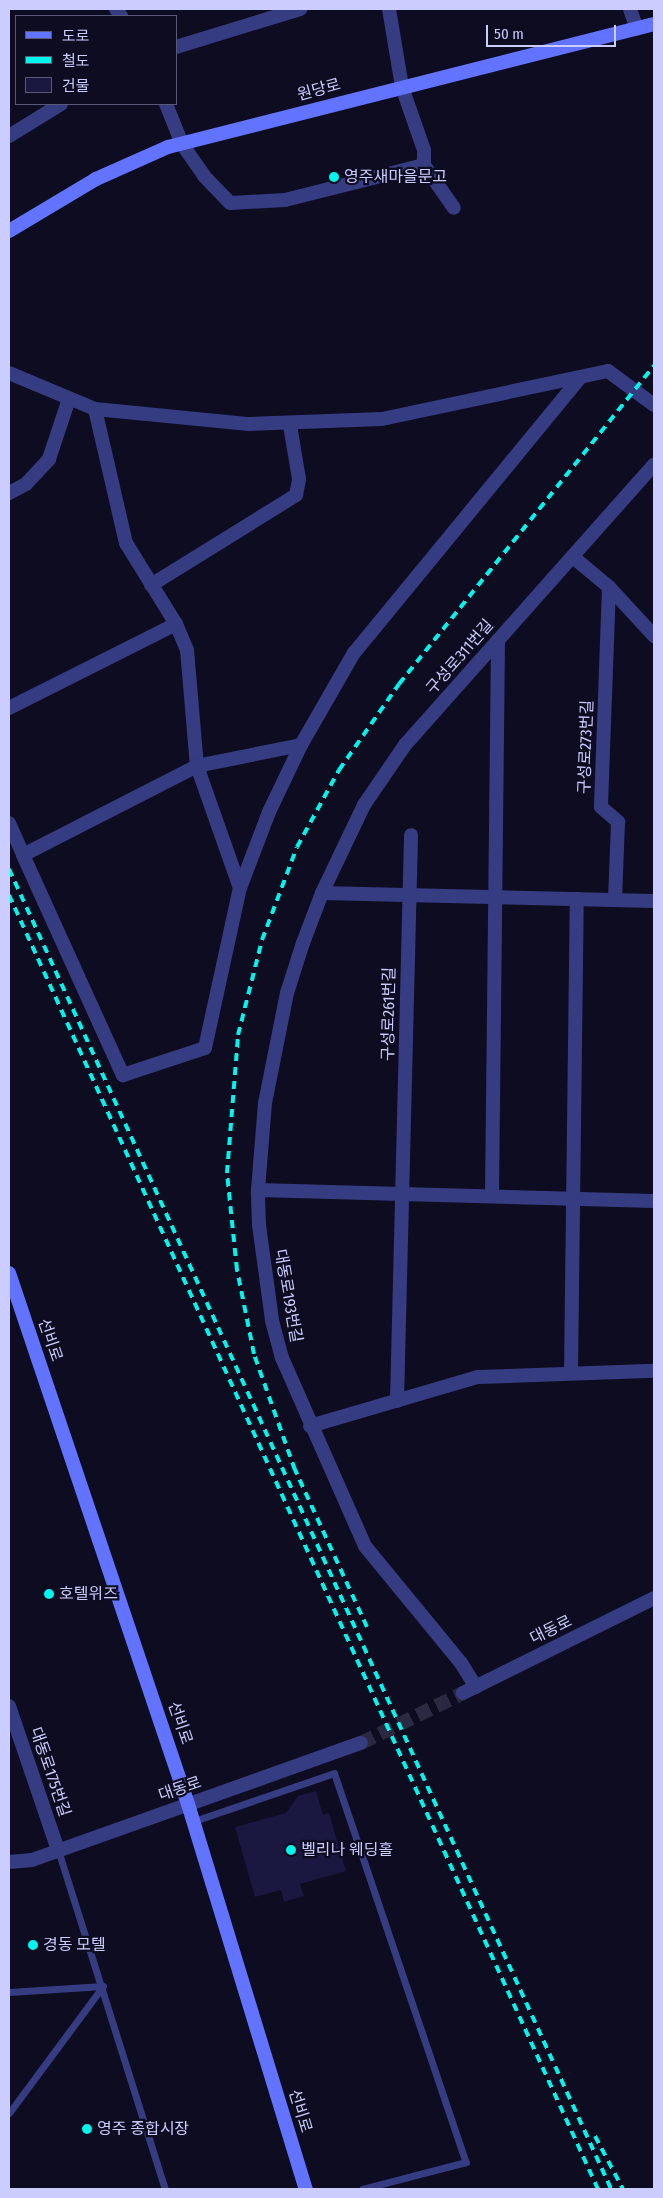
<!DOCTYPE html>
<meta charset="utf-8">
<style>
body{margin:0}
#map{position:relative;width:663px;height:2198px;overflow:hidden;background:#0d0c20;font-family:"Fira Sans Condensed","Noto Sans KR",sans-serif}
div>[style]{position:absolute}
.building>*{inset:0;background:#1a1741}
.secondary-tunnel>*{height:14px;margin-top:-7px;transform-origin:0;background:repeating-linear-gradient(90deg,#2a2941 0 14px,transparent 0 21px)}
.service>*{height:7px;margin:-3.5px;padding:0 3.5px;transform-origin:3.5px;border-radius:3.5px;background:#353c81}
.minor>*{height:14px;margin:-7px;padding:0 7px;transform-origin:7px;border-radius:7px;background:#353c81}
.tertiary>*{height:14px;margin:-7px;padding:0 7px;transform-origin:7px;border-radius:7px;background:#353c81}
.secondary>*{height:14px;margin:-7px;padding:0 7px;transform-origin:7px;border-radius:7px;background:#6273ff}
.rail>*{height:4px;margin-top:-2px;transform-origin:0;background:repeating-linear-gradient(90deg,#00f6ed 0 8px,transparent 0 14px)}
.dots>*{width:14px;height:14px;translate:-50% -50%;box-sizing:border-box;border:2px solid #0d0c20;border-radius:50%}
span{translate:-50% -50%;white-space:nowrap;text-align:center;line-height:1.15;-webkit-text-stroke:4.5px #0d0c20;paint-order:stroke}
.street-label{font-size:16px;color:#cbccff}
.poi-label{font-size:16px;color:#cbccff}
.left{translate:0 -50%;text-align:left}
.frame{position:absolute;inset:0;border:10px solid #cbccff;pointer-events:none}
.legend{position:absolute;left:15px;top:15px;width:162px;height:90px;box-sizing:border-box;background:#0d0c20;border:1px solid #595979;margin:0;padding:6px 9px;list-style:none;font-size:15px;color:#cbccff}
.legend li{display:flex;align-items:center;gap:10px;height:25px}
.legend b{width:25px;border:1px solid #595979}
.scale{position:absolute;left:486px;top:25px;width:130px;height:22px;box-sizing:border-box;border:2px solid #cbccff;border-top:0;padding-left:6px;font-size:15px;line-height:18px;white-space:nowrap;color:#cbccff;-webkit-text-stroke:4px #0d0c20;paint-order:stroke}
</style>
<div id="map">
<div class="building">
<div style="clip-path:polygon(316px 1791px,323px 1815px,329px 1813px,346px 1871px,300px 1884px,304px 1896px,284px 1902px,281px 1890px,255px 1897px,235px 1827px,286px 1813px,298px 1796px)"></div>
</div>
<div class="secondary-tunnel">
<div style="left:361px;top:1743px;width:114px;rotate:-26.1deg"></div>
</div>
<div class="service">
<div style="left:194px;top:1821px;width:148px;rotate:-18.9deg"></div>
<div style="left:334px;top:1773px;width:411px;rotate:71.3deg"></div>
<div style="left:466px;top:2162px;width:107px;rotate:165.4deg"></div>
<div style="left:58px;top:1850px;width:355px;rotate:72.5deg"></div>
<div style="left:9px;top:1992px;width:94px;rotate:-3.7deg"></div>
<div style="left:103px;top:1986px;width:158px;rotate:126.5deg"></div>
</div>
<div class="minor">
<div style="left:116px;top:9px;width:9px;rotate:54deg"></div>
<div style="left:389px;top:9px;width:79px;rotate:80.5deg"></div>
<div style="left:402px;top:87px;width:67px;rotate:70.8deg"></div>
<div style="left:424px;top:150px;width:15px;rotate:90deg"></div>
<div style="left:424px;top:165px;width:52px;rotate:55.1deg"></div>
<div style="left:630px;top:9px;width:21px;rotate:71deg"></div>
<div style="left:176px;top:47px;width:130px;rotate:-17deg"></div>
<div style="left:166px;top:104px;width:43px;rotate:68.2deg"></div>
<div style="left:182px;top:144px;width:39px;rotate:55deg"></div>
<div style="left:204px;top:176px;width:37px;rotate:46deg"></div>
<div style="left:230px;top:203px;width:55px;rotate:-3.1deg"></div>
<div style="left:285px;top:200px;width:143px;rotate:-14.1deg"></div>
<div style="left:9px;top:136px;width:61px;rotate:-31.6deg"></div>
<div style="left:9px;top:373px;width:93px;rotate:22.7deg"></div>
<div style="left:95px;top:409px;width:155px;rotate:5.6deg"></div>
<div style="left:249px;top:424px;width:133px;rotate:-2.2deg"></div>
<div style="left:382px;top:419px;width:231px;rotate:-12deg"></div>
<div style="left:608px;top:371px;width:57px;rotate:36.5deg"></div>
<div style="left:95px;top:409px;width:138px;rotate:77deg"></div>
<div style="left:126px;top:543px;width:95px;rotate:58.3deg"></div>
<div style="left:9px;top:493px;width:19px;rotate:-28deg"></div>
<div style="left:26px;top:484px;width:34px;rotate:-47deg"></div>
<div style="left:49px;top:459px;width:63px;rotate:-71.6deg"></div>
<div style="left:573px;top:557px;width:47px;rotate:39.8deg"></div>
<div style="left:609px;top:587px;width:67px;rotate:47.4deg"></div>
<div style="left:151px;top:585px;width:171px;rotate:-31.8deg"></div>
<div style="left:296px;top:495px;width:16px;rotate:-79deg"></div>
<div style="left:299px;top:479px;width:55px;rotate:-99.5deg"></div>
<div style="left:609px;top:587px;width:220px;rotate:92.1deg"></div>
<div style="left:601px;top:807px;width:23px;rotate:41deg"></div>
<div style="left:618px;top:822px;width:78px;rotate:92.2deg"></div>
<div style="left:9px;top:708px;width:187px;rotate:-26.7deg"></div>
<div style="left:176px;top:624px;width:28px;rotate:67deg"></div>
<div style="left:187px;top:650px;width:116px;rotate:85.1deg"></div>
<div style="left:197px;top:766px;width:129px;rotate:70.6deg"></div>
<div style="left:301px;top:745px;width:106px;rotate:168.6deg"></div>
<div style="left:197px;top:766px;width:195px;rotate:152.9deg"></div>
<div style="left:23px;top:855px;width:242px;rotate:65.6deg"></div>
<div style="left:123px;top:1075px;width:86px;rotate:-18.2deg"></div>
<div style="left:205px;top:1048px;width:164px;rotate:-77.7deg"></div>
<div style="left:240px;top:888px;width:81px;rotate:-69.1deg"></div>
<div style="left:269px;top:812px;width:74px;rotate:-64.5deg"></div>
<div style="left:301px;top:745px;width:106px;rotate:-60.1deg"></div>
<div style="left:354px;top:653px;width:356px;rotate:-50.6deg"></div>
<div style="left:9px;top:823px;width:35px;rotate:66deg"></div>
<div style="left:322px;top:893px;width:332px;rotate:1.4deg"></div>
<div style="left:258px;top:1190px;width:396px;rotate:1.6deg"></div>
<div style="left:492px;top:1196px;width:556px;rotate:-89.38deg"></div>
<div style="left:571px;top:1372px;width:473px;rotate:-89.3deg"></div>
<div style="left:397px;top:1401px;width:566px;rotate:-88.58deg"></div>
<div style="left:310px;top:1426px;width:175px;rotate:-16.3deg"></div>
<div style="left:478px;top:1377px;width:176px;rotate:-2deg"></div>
<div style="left:476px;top:1687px;width:28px;rotate:-122deg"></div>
<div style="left:461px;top:1663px;width:151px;rotate:-129.4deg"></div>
<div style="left:365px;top:1546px;width:206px;rotate:-113.8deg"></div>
<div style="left:282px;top:1358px;width:39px;rotate:-105deg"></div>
<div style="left:272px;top:1320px;width:96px;rotate:-97.8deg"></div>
<div style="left:259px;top:1225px;width:35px;rotate:-92deg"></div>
<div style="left:258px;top:1190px;width:87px;rotate:-85.4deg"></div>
<div style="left:265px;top:1103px;width:112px;rotate:-78.7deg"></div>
<div style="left:287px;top:993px;width:52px;rotate:-72.3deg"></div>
<div style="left:303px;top:943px;width:53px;rotate:-69.2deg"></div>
<div style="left:322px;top:893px;width:98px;rotate:-64.5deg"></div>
<div style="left:364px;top:805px;width:73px;rotate:-55.7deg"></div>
<div style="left:405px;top:745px;width:375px;rotate:-48.4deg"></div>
<div style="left:9px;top:1706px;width:152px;rotate:71.2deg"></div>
</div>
<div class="tertiary">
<div style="left:463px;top:1693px;width:213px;rotate:-26.4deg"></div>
<div style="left:9px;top:1862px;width:23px;rotate:-5deg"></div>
<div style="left:32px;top:1860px;width:349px;rotate:-19.6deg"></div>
</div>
<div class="secondary">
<div style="left:9px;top:231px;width:101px;rotate:-30.9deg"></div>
<div style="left:96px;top:179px;width:79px;rotate:-24deg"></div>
<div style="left:168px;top:147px;width:501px;rotate:-14.2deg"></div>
<div style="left:9px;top:1273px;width:560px;rotate:71.37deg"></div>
<div style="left:188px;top:1804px;width:403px;rotate:73deg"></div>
</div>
<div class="rail">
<div style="left:9px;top:869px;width:1451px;rotate:65.48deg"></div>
<div style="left:9px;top:895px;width:1422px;rotate:65.53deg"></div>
<div style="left:367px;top:1627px;width:173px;rotate:-114.6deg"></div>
<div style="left:295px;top:1470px;width:123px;rotate:-109.5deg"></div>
<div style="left:254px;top:1354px;width:86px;rotate:-101.4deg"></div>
<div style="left:237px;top:1270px;width:98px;rotate:-95.9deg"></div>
<div style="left:227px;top:1173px;width:138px;rotate:-85.4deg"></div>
<div style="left:238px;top:1035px;width:98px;rotate:-75.8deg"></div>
<div style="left:262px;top:940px;width:99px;rotate:-69.4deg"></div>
<div style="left:297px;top:847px;width:88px;rotate:-61.4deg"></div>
<div style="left:339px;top:770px;width:105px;rotate:-55.1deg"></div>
<div style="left:399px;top:684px;width:408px;rotate:-51.3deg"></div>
<div style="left:595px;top:2136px;width:60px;rotate:62.2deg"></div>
</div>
<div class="dots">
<div style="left:334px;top:177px;background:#00f6ed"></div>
<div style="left:49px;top:1594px;background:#00f6ed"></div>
<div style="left:291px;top:1850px;background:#00f6ed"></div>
<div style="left:33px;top:1945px;background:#00f6ed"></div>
<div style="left:87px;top:2129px;background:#00f6ed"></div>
</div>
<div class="street-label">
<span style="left:319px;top:90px;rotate:-15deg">원당로</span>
<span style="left:460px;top:657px;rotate:-49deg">구성로311번길</span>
<span style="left:586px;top:747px;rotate:-88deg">구성로273번길</span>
<span style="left:389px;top:1014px;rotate:-89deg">구성로261번길</span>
<span style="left:288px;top:1296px;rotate:80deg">대동로193번길</span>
<span style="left:50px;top:1340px;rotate:71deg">선비로</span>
<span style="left:551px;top:1630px;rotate:-26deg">대동로</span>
<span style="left:180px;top:1723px;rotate:71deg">선비로</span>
<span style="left:50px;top:1772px;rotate:71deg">대동로175번길</span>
<span style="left:180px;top:1789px;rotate:-19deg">대동로</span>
<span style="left:300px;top:2111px;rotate:73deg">선비로</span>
</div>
<div class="poi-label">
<span class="left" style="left:344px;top:177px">영주새마을문고</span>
<span class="left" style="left:59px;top:1594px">호텔위즈</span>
<span class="left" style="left:301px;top:1850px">벨리나 웨딩홀</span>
<span class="left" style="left:43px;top:1945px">경동 모텔</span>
<span class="left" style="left:97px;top:2129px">영주 종합시장</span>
</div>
<div class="frame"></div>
<ul class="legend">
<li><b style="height:6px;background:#6273ff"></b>도로</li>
<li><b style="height:6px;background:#00f6ed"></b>철도</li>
<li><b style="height:14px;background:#1a1741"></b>건물</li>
</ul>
<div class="scale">50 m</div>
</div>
